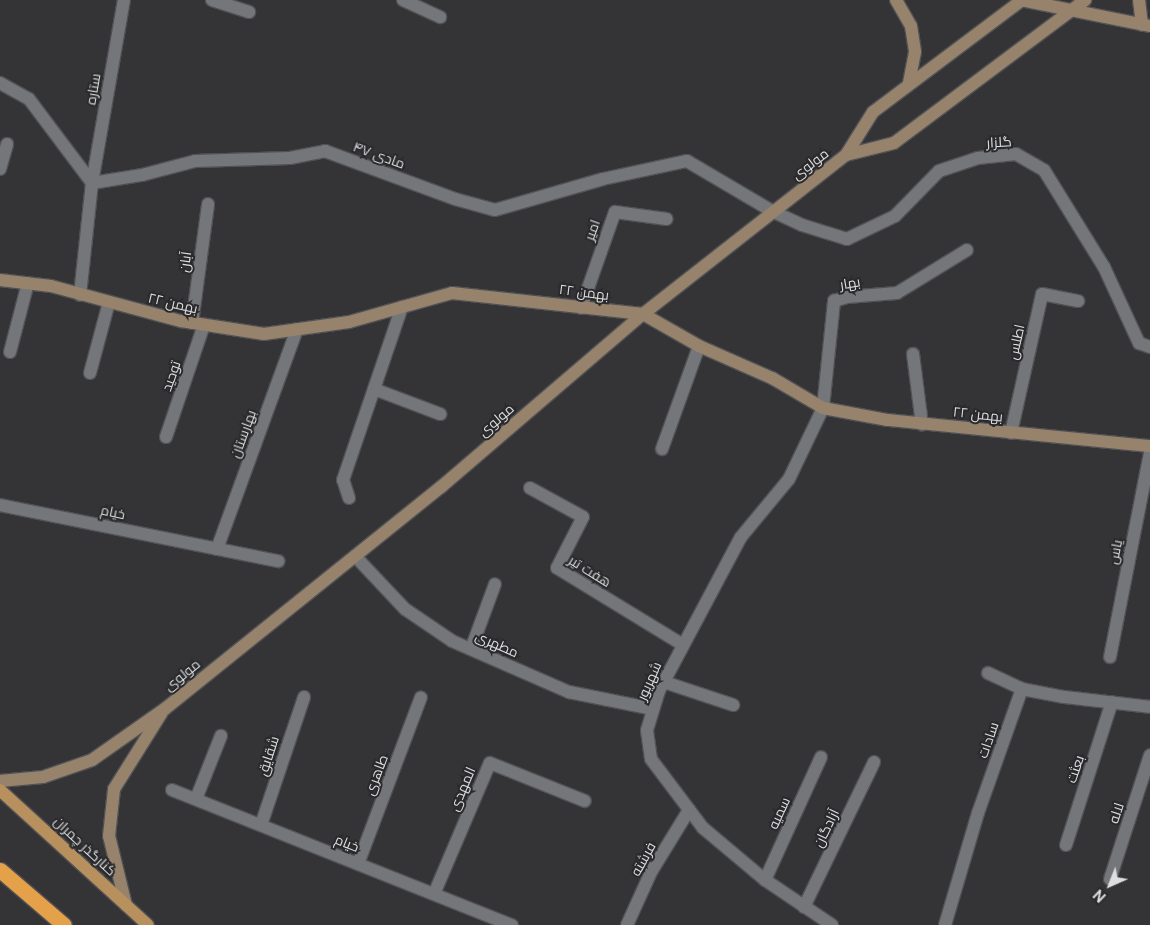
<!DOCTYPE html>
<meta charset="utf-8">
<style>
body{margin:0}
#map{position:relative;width:1150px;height:925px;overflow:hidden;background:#343437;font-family:"Public Sans",Cairo,sans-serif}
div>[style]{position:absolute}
.roads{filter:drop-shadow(1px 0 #515255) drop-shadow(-1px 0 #515255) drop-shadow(0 1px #515255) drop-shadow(0 -1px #515255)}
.street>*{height:12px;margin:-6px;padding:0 6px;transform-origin:6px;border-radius:6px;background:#75767a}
.secondary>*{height:12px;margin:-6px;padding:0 6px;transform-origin:6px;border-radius:6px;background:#97836c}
.primary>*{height:12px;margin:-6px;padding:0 6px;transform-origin:6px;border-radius:6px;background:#b8905d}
.highway>*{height:15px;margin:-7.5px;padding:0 7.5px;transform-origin:7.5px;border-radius:7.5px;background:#e5a14a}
span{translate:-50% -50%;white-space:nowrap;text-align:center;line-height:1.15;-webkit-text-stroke:4px #2a2a2d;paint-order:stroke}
.street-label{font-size:14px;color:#dddee0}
.north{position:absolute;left:1085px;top:860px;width:50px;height:50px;-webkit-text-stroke:4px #2a2a2d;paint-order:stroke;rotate:224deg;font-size:14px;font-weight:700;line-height:20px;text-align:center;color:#dddee0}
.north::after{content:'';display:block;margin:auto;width:18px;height:22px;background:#dddee0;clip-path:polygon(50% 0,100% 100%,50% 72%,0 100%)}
</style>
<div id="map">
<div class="roads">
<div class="street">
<div style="left:212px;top:0;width:39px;rotate:18deg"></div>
<div style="left:403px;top:0;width:41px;rotate:24.7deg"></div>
<div style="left:0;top:83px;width:33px;rotate:29deg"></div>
<div style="left:29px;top:99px;width:105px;rotate:53.1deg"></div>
<div style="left:92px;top:183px;width:51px;rotate:-9.1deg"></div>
<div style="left:142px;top:175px;width:55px;rotate:-14.8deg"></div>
<div style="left:195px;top:161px;width:95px;rotate:-1.8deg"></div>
<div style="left:290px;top:158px;width:36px;rotate:-11deg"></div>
<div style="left:325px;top:151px;width:139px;rotate:20.3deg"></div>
<div style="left:455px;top:199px;width:41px;rotate:15.4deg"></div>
<div style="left:495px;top:210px;width:112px;rotate:-16deg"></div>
<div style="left:603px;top:179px;width:86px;rotate:-12.1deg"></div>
<div style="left:687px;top:161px;width:99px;rotate:30.5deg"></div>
<div style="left:772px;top:211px;width:33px;rotate:25deg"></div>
<div style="left:802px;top:225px;width:47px;rotate:17.3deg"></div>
<div style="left:847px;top:239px;width:53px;rotate:-25.6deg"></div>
<div style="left:895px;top:216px;width:63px;rotate:-45.6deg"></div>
<div style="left:939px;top:171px;width:41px;rotate:-18.4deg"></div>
<div style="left:978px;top:158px;width:38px;rotate:-6deg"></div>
<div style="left:1016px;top:154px;width:32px;rotate:30deg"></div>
<div style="left:1044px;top:170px;width:114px;rotate:58.3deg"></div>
<div style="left:1104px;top:267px;width:84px;rotate:65.3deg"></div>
<div style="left:1139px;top:343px;width:12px;rotate:20deg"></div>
<div style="left:0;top:169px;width:26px;rotate:-74deg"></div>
<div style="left:80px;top:295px;width:113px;rotate:-83.9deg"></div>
<div style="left:92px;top:183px;width:186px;rotate:-80.1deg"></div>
<div style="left:581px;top:308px;width:102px;rotate:-70.5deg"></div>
<div style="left:615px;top:212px;width:52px;rotate:7.7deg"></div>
<div style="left:192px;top:323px;width:120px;rotate:-82.3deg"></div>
<div style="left:10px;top:352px;width:71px;rotate:-75.4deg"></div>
<div style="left:913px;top:354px;width:71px;rotate:82.7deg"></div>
<div style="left:90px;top:373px;width:73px;rotate:-75deg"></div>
<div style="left:374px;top:389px;width:71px;rotate:20.7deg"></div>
<div style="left:1011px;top:433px;width:142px;rotate:-77.4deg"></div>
<div style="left:1042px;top:294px;width:37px;rotate:11deg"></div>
<div style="left:166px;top:437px;width:118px;rotate:-71.3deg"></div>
<div style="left:662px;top:449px;width:109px;rotate:-70.2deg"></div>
<div style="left:530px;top:488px;width:60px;rotate:28.7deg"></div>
<div style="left:583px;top:517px;width:57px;rotate:117deg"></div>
<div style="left:557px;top:568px;width:148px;rotate:31.4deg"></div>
<div style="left:349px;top:498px;width:19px;rotate:-108deg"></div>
<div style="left:343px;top:480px;width:183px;rotate:-71.2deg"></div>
<div style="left:0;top:505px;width:284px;rotate:11.4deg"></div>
<div style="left:217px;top:549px;width:234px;rotate:-70deg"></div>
<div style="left:355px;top:556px;width:73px;rotate:46.7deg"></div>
<div style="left:405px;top:609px;width:57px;rotate:34.2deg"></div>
<div style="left:452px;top:641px;width:128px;rotate:23.6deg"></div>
<div style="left:569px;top:692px;width:86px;rotate:11.4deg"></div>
<div style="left:471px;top:649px;width:69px;rotate:-69.7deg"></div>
<div style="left:1110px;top:657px;width:208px;rotate:-78.9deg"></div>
<div style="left:988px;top:673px;width:38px;rotate:25deg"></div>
<div style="left:664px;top:682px;width:73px;rotate:18.4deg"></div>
<div style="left:172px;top:790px;width:366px;rotate:21.7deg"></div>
<div style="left:196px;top:799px;width:68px;rotate:-68.4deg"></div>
<div style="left:261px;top:825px;width:135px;rotate:-71.4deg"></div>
<div style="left:1066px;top:845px;width:150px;rotate:-72.2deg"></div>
<div style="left:358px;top:864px;width:178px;rotate:-69.3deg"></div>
<div style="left:1110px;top:879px;width:130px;rotate:-72.1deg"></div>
<div style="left:765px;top:880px;width:135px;rotate:-65.5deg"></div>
<div style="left:434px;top:894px;width:142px;rotate:-66.9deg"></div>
<div style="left:490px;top:763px;width:102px;rotate:21.8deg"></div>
<div style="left:804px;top:907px;width:161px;rotate:-64.2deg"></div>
<div style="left:627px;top:925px;width:58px;rotate:-65.6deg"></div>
<div style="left:651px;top:872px;width:73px;rotate:-58.5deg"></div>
<div style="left:832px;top:925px;width:81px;rotate:-146.1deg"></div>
<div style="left:765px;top:880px;width:81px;rotate:-140deg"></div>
<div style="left:703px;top:828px;width:86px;rotate:-127deg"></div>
<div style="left:651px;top:759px;width:29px;rotate:-98deg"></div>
<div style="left:647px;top:730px;width:41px;rotate:-72.9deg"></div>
<div style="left:659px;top:691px;width:174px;rotate:-62deg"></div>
<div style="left:741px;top:537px;width:75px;rotate:-50.4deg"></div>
<div style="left:789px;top:479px;width:79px;rotate:-64.4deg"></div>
<div style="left:823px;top:408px;width:108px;rotate:-84.1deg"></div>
<div style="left:834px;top:301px;width:14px;rotate:-17deg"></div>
<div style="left:847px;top:297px;width:50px;rotate:-4.6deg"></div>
<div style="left:897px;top:293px;width:82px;rotate:-31.6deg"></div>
<div style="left:945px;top:925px;width:117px;rotate:-73.6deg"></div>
<div style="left:978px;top:813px;width:132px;rotate:-70.5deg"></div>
<div style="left:1022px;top:689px;width:43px;rotate:10.8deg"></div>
<div style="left:1064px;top:697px;width:87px;rotate:6.6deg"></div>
</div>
<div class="secondary">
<div style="left:896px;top:0;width:30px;rotate:60deg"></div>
<div style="left:911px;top:26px;width:26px;rotate:81deg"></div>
<div style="left:915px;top:52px;width:33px;rotate:101deg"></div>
<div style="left:1021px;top:0;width:132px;rotate:11.4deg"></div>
<div style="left:1139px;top:0;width:25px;rotate:83deg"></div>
<div style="left:846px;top:155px;width:49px;rotate:-14deg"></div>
<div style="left:894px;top:143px;width:239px;rotate:-36.8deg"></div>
<div style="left:0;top:280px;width:51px;rotate:6.7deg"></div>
<div style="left:51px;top:286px;width:135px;rotate:15.1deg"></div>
<div style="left:181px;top:321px;width:84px;rotate:8.9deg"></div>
<div style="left:264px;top:334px;width:86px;rotate:-8deg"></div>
<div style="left:349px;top:322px;width:107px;rotate:-15.7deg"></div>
<div style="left:452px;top:293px;width:192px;rotate:6.3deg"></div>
<div style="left:643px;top:314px;width:64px;rotate:29.7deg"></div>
<div style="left:699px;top:346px;width:80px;rotate:23.7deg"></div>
<div style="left:772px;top:378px;width:59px;rotate:30.5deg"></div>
<div style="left:823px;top:408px;width:66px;rotate:10.5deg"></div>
<div style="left:888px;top:420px;width:263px;rotate:5.7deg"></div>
<div style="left:0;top:781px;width:43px;rotate:-5.3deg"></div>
<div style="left:43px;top:777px;width:52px;rotate:-19.1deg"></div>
<div style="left:92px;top:760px;width:90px;rotate:-35.1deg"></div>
<div style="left:166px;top:708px;width:353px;rotate:-38.8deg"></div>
<div style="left:441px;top:487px;width:266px;rotate:-40.6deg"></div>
<div style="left:643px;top:314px;width:258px;rotate:-38.1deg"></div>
<div style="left:846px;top:155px;width:51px;rotate:-57.9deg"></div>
<div style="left:873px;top:112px;width:186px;rotate:-36.9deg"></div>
<div style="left:126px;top:905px;width:71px;rotate:-103.8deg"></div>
<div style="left:109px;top:836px;width:47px;rotate:-83.9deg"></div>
<div style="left:114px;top:789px;width:89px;rotate:-57.9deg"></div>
</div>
<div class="primary">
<div style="left:0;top:790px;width:200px;rotate:42.4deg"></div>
</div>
<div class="highway">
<div style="left:0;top:870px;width:84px;rotate:40.7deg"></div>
</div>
</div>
<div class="street-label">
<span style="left:93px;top:89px;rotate:-80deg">ستاره</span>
<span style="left:999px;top:142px;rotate:-3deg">گلزار</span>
<span style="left:379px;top:155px;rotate:20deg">مادی ۴۷</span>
<span style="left:810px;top:164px;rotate:-37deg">مولوی</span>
<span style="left:592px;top:230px;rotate:-70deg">امیر</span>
<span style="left:185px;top:262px;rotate:-82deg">آبان</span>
<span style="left:850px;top:283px;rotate:-9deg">بهار</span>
<span style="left:584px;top:292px;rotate:7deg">۲۲ بهمن</span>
<span style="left:173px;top:303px;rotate:13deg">۲۲ بهمن</span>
<span style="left:1016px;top:342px;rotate:-78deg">اطلس</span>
<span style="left:171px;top:376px;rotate:-71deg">توحید</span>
<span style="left:978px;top:414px;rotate:6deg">۲۲ بهمن</span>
<span style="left:496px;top:420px;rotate:-41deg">مولوی</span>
<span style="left:243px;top:434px;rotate:-70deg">بهارستان</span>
<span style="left:113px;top:512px;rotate:12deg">خیام</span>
<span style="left:1115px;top:552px;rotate:-79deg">یاس</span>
<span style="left:590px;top:571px;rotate:32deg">هفت تیر</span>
<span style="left:497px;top:644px;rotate:24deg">مطهری</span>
<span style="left:182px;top:675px;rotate:-39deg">مولوی</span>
<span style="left:649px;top:681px;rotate:-66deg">شهریور</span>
<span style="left:988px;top:740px;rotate:-71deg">سادات</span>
<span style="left:268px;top:756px;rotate:-72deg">شقایق</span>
<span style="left:1075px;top:769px;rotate:-72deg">بعثت</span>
<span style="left:376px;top:775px;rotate:-69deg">طاهری</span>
<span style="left:462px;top:789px;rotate:-67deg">المهدی</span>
<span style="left:779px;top:813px;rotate:-65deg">سمیه</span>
<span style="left:1116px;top:813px;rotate:-72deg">لاله</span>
<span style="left:826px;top:828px;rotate:-64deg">آزادگان</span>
<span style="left:347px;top:843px;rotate:22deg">خیام</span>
<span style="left:85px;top:846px;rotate:43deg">کنارگذر چمران</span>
<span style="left:643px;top:859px;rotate:-61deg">فرشته</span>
</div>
<div class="north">N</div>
</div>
